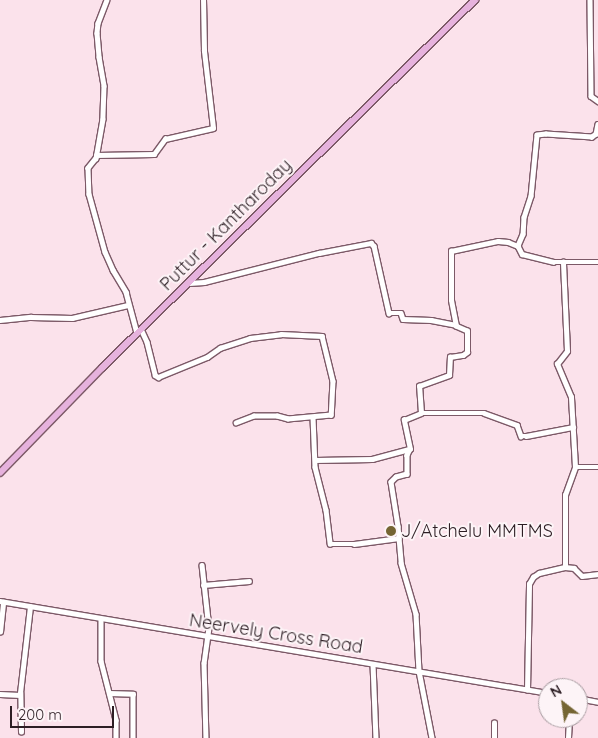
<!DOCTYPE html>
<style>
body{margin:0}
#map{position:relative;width:598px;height:738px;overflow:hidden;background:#fbe2eb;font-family:Quicksand,sans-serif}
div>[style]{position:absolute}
.roads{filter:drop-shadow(1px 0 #7c5967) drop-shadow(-1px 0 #7c5967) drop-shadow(0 1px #7c5967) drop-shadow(0 -1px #7c5967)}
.minor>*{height:4.5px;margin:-2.25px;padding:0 2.25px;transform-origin:2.25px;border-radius:2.25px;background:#fff}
.major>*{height:5.5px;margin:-2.75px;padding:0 2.75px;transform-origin:2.75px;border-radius:2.75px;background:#e6b2dd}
.dots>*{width:14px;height:14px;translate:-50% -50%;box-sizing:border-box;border:2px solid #fdf4f7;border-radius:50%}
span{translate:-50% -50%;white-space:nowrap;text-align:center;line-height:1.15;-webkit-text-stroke:4px #fdf4f7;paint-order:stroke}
.street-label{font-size:18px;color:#2d1e24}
.poi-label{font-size:18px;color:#2d1e24}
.left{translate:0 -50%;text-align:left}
.north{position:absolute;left:538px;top:678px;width:50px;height:50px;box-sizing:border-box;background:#fdf4f7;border:1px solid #aa9ea3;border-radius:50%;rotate:330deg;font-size:14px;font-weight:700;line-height:20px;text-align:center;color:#2d1e24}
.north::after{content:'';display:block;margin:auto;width:18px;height:22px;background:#756533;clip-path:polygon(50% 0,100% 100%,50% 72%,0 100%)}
.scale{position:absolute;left:10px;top:706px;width:104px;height:22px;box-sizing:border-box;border:2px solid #2d1e24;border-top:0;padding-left:6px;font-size:15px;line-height:18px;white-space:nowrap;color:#2d1e24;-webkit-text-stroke:4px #fdf4f7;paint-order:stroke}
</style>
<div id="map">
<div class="roads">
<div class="minor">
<div style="left:107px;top:0;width:25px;rotate:111deg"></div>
<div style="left:98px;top:23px;width:10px;rotate:96deg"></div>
<div style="left:97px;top:33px;width:24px;rotate:85deg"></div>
<div style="left:99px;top:57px;width:29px;rotate:80deg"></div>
<div style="left:104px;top:86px;width:33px;rotate:92deg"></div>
<div style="left:103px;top:119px;width:40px;rotate:100deg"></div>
<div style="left:96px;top:158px;width:13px;rotate:129deg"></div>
<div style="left:88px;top:168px;width:26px;rotate:88deg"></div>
<div style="left:89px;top:194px;width:60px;rotate:74.6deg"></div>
<div style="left:105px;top:252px;width:20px;rotate:66deg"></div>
<div style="left:113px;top:270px;width:26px;rotate:59deg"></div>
<div style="left:126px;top:292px;width:42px;rotate:75deg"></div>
<div style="left:590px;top:0;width:96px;rotate:89.4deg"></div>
<div style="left:591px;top:96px;width:9px;rotate:36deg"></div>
<div style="left:598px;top:124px;width:10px;rotate:101deg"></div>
<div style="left:596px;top:134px;width:5px;rotate:143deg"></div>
<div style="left:592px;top:137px;width:46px;rotate:-176.3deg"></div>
<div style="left:546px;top:134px;width:9px;rotate:174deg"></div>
<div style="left:537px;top:135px;width:61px;rotate:95.6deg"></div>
<div style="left:531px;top:196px;width:22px;rotate:108deg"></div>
<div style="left:524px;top:217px;width:17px;rotate:93deg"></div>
<div style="left:523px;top:234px;width:13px;rotate:113deg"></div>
<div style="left:518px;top:246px;width:9px;rotate:63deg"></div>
<div style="left:522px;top:254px;width:32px;rotate:14deg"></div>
<div style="left:553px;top:262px;width:45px"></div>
<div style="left:96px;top:155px;width:58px;rotate:-1deg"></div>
<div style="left:154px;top:154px;width:19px;rotate:-54deg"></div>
<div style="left:165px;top:139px;width:49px;rotate:-12.9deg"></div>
<div style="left:213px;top:128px;width:78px;rotate:-96.7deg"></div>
<div style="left:204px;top:51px;width:51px;rotate:-91.1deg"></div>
<div style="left:189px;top:283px;width:15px;rotate:-4deg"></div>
<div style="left:204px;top:282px;width:119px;rotate:-14.2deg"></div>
<div style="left:319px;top:253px;width:53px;rotate:-10.9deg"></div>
<div style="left:371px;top:243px;width:4px;rotate:45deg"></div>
<div style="left:374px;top:246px;width:69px;rotate:77.4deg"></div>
<div style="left:389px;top:313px;width:12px"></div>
<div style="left:401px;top:313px;width:6px;rotate:72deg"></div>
<div style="left:403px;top:319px;width:28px;rotate:2deg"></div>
<div style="left:431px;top:320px;width:25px;rotate:11deg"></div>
<div style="left:0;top:320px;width:31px;rotate:-6deg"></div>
<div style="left:31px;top:317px;width:41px;rotate:1.4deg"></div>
<div style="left:72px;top:318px;width:57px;rotate:-13.1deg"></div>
<div style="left:141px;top:329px;width:14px;rotate:65deg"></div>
<div style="left:147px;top:342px;width:34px;rotate:76deg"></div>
<div style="left:155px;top:375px;width:4px;rotate:34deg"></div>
<div style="left:158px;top:377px;width:53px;rotate:-22.2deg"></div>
<div style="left:207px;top:357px;width:16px;rotate:-35deg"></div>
<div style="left:220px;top:348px;width:32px;rotate:-18deg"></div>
<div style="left:250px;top:338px;width:31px;rotate:-7deg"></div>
<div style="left:281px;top:334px;width:41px;rotate:2.8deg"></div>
<div style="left:322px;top:336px;width:46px;rotate:76.3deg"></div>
<div style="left:333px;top:381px;width:34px;rotate:93deg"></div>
<div style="left:331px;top:415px;width:43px;rotate:174.7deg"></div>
<div style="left:288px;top:419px;width:11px;rotate:-165deg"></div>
<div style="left:277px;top:416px;width:23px;rotate:180deg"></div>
<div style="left:254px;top:416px;width:19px;rotate:159deg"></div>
<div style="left:421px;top:413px;width:27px;rotate:-94deg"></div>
<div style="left:419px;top:386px;width:32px;rotate:-20deg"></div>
<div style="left:449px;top:375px;width:18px;rotate:-87deg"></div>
<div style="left:450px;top:357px;width:13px;rotate:-9deg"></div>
<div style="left:463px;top:355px;width:5px;rotate:-37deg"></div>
<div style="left:467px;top:352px;width:21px;rotate:-90deg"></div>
<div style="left:467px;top:331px;width:12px;rotate:-156deg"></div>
<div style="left:456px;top:326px;width:26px;rotate:-101deg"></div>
<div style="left:451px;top:300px;width:49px;rotate:-90deg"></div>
<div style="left:451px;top:251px;width:48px;rotate:-12deg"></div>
<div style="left:498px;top:241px;width:10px;rotate:6deg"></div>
<div style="left:508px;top:242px;width:11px;rotate:22deg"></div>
<div style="left:313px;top:417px;width:50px;rotate:87.7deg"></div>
<div style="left:315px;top:467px;width:44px;rotate:75.7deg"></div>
<div style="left:326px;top:510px;width:34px;rotate:83deg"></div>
<div style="left:330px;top:544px;width:24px"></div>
<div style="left:354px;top:544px;width:45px;rotate:-7.6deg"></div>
<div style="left:410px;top:449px;width:7px;rotate:117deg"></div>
<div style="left:407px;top:455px;width:19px;rotate:90deg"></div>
<div style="left:407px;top:474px;width:11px;rotate:165deg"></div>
<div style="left:396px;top:477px;width:7px;rotate:135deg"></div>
<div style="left:391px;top:482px;width:45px;rotate:81deg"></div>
<div style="left:398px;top:526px;width:37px;rotate:85deg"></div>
<div style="left:401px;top:563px;width:53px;rotate:73.6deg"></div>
<div style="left:416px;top:614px;width:57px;rotate:87deg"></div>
<div style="left:419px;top:671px;width:68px;rotate:79deg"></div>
<div style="left:315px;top:460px;width:57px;rotate:-1deg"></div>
<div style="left:372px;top:459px;width:39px;rotate:-15deg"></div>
<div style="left:410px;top:449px;width:30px;rotate:-102deg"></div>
<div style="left:404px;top:420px;width:18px;rotate:-22deg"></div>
<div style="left:421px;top:413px;width:63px"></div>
<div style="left:484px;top:413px;width:35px;rotate:20deg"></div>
<div style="left:517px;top:425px;width:12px;rotate:70deg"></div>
<div style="left:521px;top:436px;width:5px"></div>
<div style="left:526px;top:436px;width:48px;rotate:-10.8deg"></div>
<div style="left:575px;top:467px;width:23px"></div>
<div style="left:202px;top:565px;width:63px;rotate:83.7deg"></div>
<div style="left:209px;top:628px;width:35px;rotate:98deg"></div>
<div style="left:204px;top:663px;width:75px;rotate:88.5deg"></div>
<div style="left:565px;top:567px;width:9px;rotate:6deg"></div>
<div style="left:574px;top:568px;width:11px;rotate:45deg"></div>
<div style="left:582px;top:576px;width:16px;rotate:-7deg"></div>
<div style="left:203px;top:585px;width:46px;rotate:-5deg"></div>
<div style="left:0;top:601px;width:556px;rotate:9.53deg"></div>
<div style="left:101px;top:619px;width:42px;rotate:90deg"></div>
<div style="left:101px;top:661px;width:61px;rotate:75.7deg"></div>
<div style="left:116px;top:720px;width:18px;rotate:90deg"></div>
<div style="left:0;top:632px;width:30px;rotate:-84deg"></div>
<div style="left:373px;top:664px;width:74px;rotate:87.7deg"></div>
<div style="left:527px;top:690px;width:106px;rotate:-88.9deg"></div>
<div style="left:529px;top:584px;width:8px;rotate:-60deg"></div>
<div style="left:533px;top:577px;width:7px;rotate:-34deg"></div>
<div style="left:539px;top:573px;width:27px;rotate:-13deg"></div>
<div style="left:565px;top:567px;width:72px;rotate:-90deg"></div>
<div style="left:565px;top:495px;width:30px;rotate:-70deg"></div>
<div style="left:575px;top:467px;width:70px;rotate:-93.3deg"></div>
<div style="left:571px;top:397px;width:36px;rotate:-113deg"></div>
<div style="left:557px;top:364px;width:16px;rotate:-52deg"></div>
<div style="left:567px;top:351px;width:89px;rotate:-92.6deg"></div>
<div style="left:109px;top:693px;width:24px;rotate:2deg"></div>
<div style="left:133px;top:694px;width:44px;rotate:90deg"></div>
<div style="left:0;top:694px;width:20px;rotate:3deg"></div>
<div style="left:578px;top:698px;width:20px;rotate:11deg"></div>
<div style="left:21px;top:732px;width:39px;rotate:-91deg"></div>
<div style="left:20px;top:693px;width:87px;rotate:-83.4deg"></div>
<div style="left:494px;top:738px;width:15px;rotate:-90deg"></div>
<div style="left:568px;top:738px;width:20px;rotate:-87deg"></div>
</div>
<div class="major">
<div style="left:0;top:473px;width:146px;rotate:-45.8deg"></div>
<div style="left:102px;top:368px;width:524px;rotate:-44.61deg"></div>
</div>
</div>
<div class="dots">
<div style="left:391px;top:531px;background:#756533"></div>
</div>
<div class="street-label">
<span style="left:226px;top:225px;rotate:-45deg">Puttur - Kantharoday</span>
<span style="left:276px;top:634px;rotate:9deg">Neervely Cross Road</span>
</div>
<div class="poi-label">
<span class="left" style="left:401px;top:531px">J/Atchelu MMTMS</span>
</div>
<div class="north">N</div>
<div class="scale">200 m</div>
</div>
